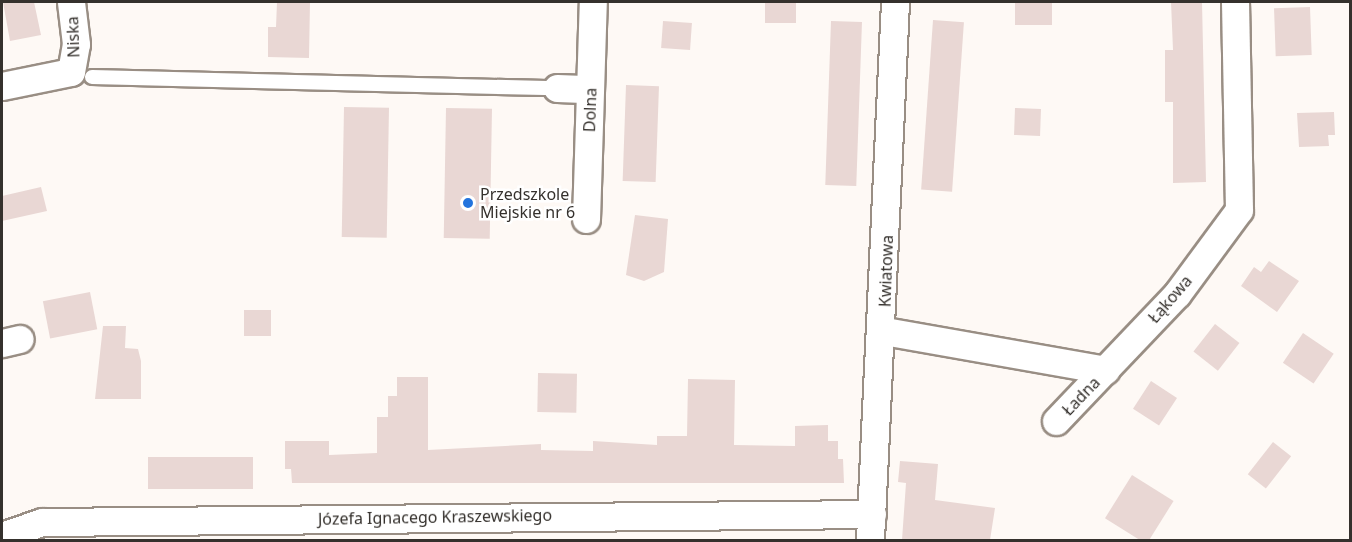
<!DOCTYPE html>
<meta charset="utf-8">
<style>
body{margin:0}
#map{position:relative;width:1352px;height:542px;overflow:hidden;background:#fef9f5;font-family:"Noto Sans",sans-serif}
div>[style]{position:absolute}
.building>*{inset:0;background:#e9d7d4;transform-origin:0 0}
.roads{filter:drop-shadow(2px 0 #998e84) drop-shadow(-2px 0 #998e84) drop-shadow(0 2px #998e84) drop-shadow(0 -2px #998e84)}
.service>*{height:14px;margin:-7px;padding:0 7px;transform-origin:7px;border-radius:7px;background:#fff}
.minor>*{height:27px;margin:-13.5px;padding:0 13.5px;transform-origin:13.5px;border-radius:13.5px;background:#fff}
.dots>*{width:16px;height:16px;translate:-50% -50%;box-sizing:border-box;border:3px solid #fff;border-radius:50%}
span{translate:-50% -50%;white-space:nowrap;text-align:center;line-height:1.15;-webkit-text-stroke:5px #fff;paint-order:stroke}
.street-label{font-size:16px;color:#35312d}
.poi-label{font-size:16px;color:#35312d}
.left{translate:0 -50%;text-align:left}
.frame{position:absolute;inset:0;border:3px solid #35312d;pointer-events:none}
</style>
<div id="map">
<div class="building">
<div style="clip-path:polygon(3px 2px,34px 2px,41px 35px,10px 41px)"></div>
<div style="clip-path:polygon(277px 2px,310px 2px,309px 58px,268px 57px,268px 27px,276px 27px)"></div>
<div style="left:765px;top:2px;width:31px;height:21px"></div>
<div style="left:1015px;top:2px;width:37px;height:23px"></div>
<div style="clip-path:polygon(1171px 2px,1202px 2px,1206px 182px,1173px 183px,1173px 102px,1165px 102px,1165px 50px,1173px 50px)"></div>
<div style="left:1310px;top:7px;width:48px;height:36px;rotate:88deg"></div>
<div style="left:933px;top:20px;width:31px;height:170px;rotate:4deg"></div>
<div style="left:663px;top:21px;width:29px;height:27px;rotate:4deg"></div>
<div style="left:831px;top:21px;width:31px;height:164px;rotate:2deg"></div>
<div style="left:626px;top:85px;width:33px;height:96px;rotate:2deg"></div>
<div style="left:344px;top:107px;width:45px;height:130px;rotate:1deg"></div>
<div style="left:446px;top:108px;width:46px;height:130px;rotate:1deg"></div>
<div style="left:1015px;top:108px;width:26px;height:27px;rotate:2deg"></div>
<div style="clip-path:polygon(1334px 112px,1335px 135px,1328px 135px,1329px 146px,1299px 147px,1297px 113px)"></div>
<div style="clip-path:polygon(41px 187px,47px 211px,2px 221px,2px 196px)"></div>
<div style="clip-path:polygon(635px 215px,668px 219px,664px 272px,644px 281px,626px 275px)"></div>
<div style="clip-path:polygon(1269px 261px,1299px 281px,1277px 312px,1241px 286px,1254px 267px,1261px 272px)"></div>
<div style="left:90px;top:292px;width:38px;height:48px;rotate:79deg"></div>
<div style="left:271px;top:310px;width:26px;height:27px;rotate:90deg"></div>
<div style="left:1215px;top:324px;width:31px;height:35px;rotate:38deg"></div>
<div style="clip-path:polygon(103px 326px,126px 326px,125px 348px,138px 349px,141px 361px,141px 399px,95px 399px)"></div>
<div style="left:1303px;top:333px;width:37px;height:36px;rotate:34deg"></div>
<div style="left:538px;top:373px;width:39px;height:39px;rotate:1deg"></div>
<div style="clip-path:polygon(397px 377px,428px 377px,428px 450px,541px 444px,541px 450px,593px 451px,593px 441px,657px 445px,657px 436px,687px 436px,688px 379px,735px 380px,734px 445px,795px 446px,795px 426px,828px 425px,828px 441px,838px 441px,838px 459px,843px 459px,844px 483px,292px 483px,291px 469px,285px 469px,285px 441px,329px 441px,329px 455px,377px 453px,377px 417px,388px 417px,388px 396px,397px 396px)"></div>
<div style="left:1151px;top:381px;width:31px;height:33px;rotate:33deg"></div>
<div style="left:1273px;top:442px;width:23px;height:41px;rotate:38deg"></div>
<div style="left:148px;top:457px;width:105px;height:32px"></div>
<div style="clip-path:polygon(900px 461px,938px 464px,935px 500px,995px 508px,990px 540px,902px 540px,906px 483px,898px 482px)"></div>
<div style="left:1132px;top:475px;width:49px;height:51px;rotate:32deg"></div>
</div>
<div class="roads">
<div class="service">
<div style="left:92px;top:77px;width:465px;rotate:1.4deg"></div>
</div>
<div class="minor">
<div style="left:2px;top:86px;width:70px;rotate:-11.5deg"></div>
<div style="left:71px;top:72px;width:28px;rotate:-80deg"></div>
<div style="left:76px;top:44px;width:42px;rotate:-96.8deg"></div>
<div style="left:557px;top:88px;width:33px;rotate:2deg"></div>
<div style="left:586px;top:219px;width:217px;rotate:-88.2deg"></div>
<div style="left:884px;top:331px;width:225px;rotate:10deg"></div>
<div style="left:2px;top:343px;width:18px;rotate:-13deg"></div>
<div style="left:1056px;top:421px;width:175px;rotate:-46.4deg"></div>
<div style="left:1177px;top:294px;width:104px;rotate:-53.6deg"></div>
<div style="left:1239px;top:210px;width:208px;rotate:-91.1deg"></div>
<div style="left:2px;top:536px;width:42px;rotate:-19.3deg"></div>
<div style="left:42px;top:522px;width:830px;rotate:-0.55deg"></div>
<div style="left:870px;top:540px;width:539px;rotate:-87.34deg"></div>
</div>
</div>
<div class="dots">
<div style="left:468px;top:203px;background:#2373dd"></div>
</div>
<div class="street-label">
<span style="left:73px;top:37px;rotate:-92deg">Niska</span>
<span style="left:590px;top:110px;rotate:-88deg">Dolna</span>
<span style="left:886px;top:271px;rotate:-88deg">Kwiatowa</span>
<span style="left:1170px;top:299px;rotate:-49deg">Łąkowa</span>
<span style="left:1081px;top:396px;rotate:-46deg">Ładna</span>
<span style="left:435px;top:517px;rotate:-1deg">Józefa Ignacego Kraszewskiego</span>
</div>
<div class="poi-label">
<span class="left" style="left:480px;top:203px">Przedszkole<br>Miejskie nr 6</span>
</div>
<div class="frame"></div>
</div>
